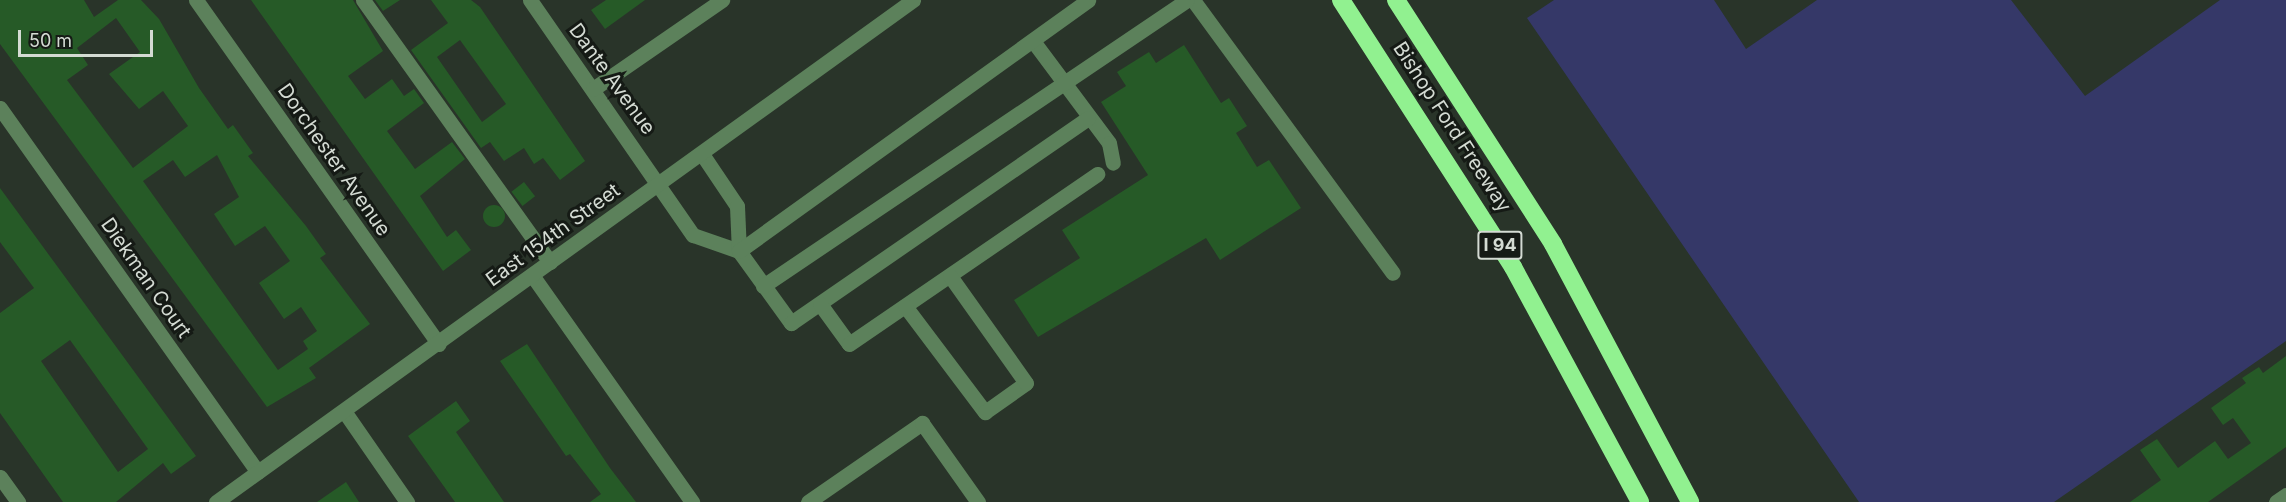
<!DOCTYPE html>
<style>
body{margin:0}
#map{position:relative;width:2286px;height:502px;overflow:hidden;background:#293429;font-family:Inter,sans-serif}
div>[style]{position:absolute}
.green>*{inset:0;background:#353868}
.building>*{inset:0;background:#265a27;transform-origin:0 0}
.round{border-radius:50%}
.minor>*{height:15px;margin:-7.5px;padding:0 7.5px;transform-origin:7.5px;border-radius:7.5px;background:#5c815b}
.highway>*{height:18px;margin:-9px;padding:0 9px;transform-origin:9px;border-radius:9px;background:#91f190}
span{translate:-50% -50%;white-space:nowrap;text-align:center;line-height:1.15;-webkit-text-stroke:6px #151a15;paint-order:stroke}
.shield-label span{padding:2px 4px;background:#151a15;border:2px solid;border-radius:4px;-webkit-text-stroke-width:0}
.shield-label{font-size:18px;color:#d4dbd3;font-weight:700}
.street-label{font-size:20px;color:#d4dbd3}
.scale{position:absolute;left:18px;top:30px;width:135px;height:27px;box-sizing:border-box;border:3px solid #d4dbd3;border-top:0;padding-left:8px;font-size:18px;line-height:21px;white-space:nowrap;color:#d4dbd3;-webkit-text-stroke:4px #151a15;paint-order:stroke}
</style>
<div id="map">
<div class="green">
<div style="clip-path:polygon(1554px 0,1714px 0,1746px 49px,1817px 0,2011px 0,2085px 96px,2220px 0,2286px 0,2286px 341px,2054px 502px,1859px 502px,1527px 18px)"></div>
</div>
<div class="building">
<div style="clip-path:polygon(evenodd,0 0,84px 0,94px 17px,118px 0,141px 0,159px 19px,199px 88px,228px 129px,233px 125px,253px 153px,248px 156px,306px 226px,326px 254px,320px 258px,370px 324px,309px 368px,316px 378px,267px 407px,0 44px,0 0,116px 18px,140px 52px,109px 74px,139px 109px,163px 91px,188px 126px,133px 168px,67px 80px,88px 65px,77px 48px,116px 18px,0 0,217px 155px,239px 197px,214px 214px,235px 246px,265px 226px,290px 261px,259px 283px,284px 319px,301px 307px,317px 331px,303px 341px,308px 349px,278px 370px,143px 181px,173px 160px,185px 177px,217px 155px)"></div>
<div style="clip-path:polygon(251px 0,353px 0,383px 51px,348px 76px,365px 99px,392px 79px,404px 96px,414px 89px,424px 103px,387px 131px,415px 169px,452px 142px,465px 159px,420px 196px,447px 237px,456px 230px,471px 250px,443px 271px)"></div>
<div style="clip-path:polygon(375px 0,400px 0,383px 11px)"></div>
<div style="clip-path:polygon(evenodd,431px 0,471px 0,480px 7px,585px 161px,560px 180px,543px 158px,534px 164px,524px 148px,504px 161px,490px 142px,481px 148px,411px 50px,448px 23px,431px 0,460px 40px,506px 104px,482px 122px,437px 57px,460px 40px)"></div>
<div style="clip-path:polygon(606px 0,645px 0,605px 29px,591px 10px)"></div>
<div style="clip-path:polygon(1184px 45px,1221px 103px,1229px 98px,1247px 126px,1236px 133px,1257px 167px,1269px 160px,1301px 208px,1220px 260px,1206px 238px,1038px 337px,1014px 300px,1080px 258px,1062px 230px,1148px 175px,1101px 102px,1126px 86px,1117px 72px,1149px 52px,1156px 63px)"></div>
<div style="left:524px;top:182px;width:18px;height:16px;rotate:52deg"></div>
<div style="clip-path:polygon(evenodd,0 188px,196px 456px,171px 474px,163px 463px,116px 502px,63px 502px,0 413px,0 313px,34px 288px,0 242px,0 188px,70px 340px,148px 449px,118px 472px,41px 361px,70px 340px)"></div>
<div class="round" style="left:483px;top:205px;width:22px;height:22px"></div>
<div style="clip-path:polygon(527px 344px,610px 468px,636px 502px,590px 502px,601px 494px,570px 454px,566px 456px,500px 361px)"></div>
<div style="clip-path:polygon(2286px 356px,2286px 447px,2208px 502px,2130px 502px,2161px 480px,2140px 450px,2157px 439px,2178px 468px,2215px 441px,2228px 459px,2251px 443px,2233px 418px,2223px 425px,2211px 408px,2246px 383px,2242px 378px,2259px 367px,2263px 373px)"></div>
<div style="clip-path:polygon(456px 401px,470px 421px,456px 432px,504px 502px,455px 502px,408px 436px)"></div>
<div style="clip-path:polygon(346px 482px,359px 502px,317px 502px)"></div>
</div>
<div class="minor">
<div style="left:196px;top:0;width:421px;rotate:54.8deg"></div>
<div style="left:363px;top:0;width:322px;rotate:54.5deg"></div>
<div style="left:530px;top:0;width:286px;rotate:55.3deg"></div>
<div style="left:693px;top:235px;width:49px;rotate:19.2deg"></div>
<div style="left:1193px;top:0;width:338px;rotate:53.8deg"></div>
<div style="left:1033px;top:41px;width:127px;rotate:53.3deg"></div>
<div style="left:1109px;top:143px;width:20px;rotate:79deg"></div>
<div style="left:593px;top:89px;width:157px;rotate:-34.6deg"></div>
<div style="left:0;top:108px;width:446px;rotate:54.7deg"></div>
<div style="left:702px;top:154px;width:63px;rotate:56.1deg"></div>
<div style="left:737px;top:206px;width:45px;rotate:87.5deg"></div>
<div style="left:739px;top:251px;width:89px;rotate:54.2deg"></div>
<div style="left:791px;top:323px;width:361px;rotate:-34.6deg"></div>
<div style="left:739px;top:251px;width:430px;rotate:-35.7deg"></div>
<div style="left:532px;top:275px;width:278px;rotate:54.8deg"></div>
<div style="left:763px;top:286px;width:511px;rotate:-34deg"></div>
<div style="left:820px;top:304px;width:49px;rotate:54.1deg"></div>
<div style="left:849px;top:344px;width:301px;rotate:-34.4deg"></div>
<div style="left:905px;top:306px;width:133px;rotate:53deg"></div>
<div style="left:985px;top:412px;width:50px;rotate:-35.3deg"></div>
<div style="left:1026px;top:383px;width:131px;rotate:-125.4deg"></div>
<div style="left:344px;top:411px;width:111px;rotate:55.3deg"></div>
<div style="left:0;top:477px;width:31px;rotate:54deg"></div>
<div style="left:216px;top:502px;width:859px;rotate:-35.76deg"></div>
<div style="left:808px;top:502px;width:139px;rotate:-34.7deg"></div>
<div style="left:922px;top:423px;width:97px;rotate:54.7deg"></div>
<div style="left:2276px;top:502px;width:12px;rotate:-35deg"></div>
</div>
<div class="highway">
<div style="left:1341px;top:0;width:318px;rotate:57.2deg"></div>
<div style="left:1513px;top:267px;width:267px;rotate:61.6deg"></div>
<div style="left:1396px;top:0;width:290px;rotate:57.2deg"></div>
<div style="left:1553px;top:244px;width:292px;rotate:62deg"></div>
</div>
<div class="shield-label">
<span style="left:1500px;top:245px">I 94</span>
</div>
<div class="street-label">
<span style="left:612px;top:79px;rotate:54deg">Dante Avenue</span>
<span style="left:1452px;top:127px;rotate:57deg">Bishop Ford Freeway</span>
<span style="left:334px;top:160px;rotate:55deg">Dorchester Avenue</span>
<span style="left:553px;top:235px;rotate:-36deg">East 154th Street</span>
<span style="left:146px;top:278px;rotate:55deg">Diekman Court</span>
</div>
<div class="scale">50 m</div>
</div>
